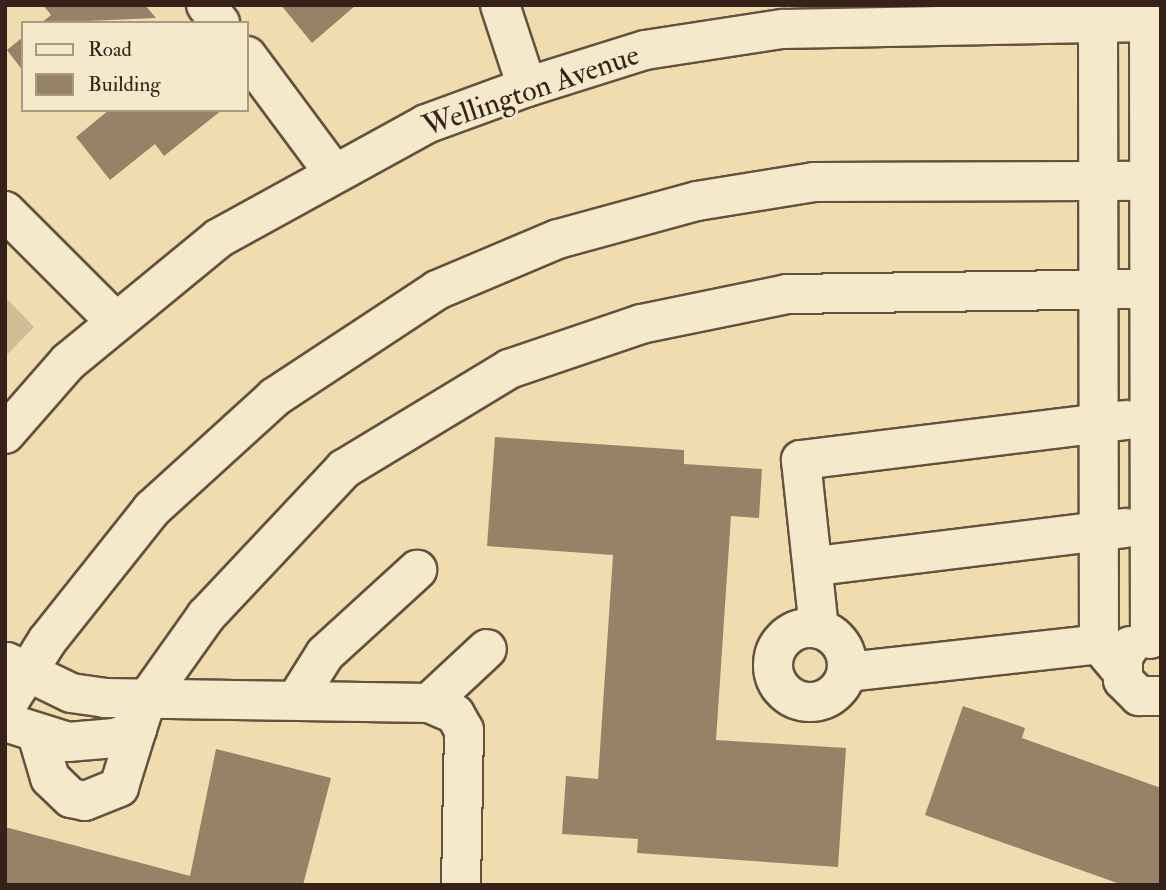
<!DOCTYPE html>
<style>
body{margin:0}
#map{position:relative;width:1166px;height:890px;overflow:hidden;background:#efddaf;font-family:"IM FELL Double Pica",serif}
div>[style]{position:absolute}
.green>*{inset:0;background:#d0bd95}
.building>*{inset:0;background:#968367}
.roads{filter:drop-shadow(2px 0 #64513e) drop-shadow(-2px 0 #64513e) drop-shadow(0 2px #64513e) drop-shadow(0 -2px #64513e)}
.minor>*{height:38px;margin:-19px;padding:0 19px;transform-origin:19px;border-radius:19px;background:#f5e9cb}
.minor>.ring{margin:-19px;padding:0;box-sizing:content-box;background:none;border:38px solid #f5e9cb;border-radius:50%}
span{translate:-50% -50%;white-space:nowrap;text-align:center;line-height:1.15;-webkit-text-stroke:5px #f5e9cb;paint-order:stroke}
.street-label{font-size:30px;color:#362218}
.frame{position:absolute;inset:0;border:7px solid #362218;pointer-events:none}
.legend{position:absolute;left:21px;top:21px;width:228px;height:91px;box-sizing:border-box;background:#f5e9cb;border:2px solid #a99983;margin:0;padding:9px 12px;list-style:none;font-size:21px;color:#362218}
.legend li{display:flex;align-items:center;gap:14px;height:35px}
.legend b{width:35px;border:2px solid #a99983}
</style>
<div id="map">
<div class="green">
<div style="clip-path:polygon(5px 297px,34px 327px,5px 357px)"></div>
</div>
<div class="building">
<div style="clip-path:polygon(43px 5px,145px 5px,156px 18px,41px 23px,51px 15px)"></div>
<div style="clip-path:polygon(281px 5px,356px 5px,312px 43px)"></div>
<div style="clip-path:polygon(23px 37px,23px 71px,7px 50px)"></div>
<div style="clip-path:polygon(109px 110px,222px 110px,164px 156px,155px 144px,110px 180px,76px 137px)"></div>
<div style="clip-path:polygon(495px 437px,684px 450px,684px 464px,762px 469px,759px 518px,731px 516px,716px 740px,846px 748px,838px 867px,637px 853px,638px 839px,562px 834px,566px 776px,598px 779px,613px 555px,487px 546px)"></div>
<div style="clip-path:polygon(963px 706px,1025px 728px,1022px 738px,1161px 788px,1161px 885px,1123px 885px,925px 815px)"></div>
<div style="clip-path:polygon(216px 749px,331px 778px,303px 885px,5px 885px,5px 827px,190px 876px)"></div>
</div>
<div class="roads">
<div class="minor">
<div style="left:206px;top:5px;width:23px;rotate:52deg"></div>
<div style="left:500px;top:5px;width:86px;rotate:71.8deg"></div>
<div style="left:1149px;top:22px;width:617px;rotate:89.91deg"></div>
<div style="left:1098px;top:23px;width:621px;rotate:89.91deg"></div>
<div style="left:1099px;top:644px;width:33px;rotate:50deg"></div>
<div style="left:247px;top:56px;width:146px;rotate:53.4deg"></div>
<div style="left:5px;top:211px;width:156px;rotate:45deg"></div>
<div style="left:5px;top:434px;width:96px;rotate:-48.8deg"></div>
<div style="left:68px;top:362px;width:195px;rotate:-39.4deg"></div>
<div style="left:219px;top:238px;width:236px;rotate:-28.8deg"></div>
<div style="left:426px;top:124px;width:108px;rotate:-20.1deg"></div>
<div style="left:527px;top:87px;width:124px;rotate:-17.4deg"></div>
<div style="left:645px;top:50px;width:140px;rotate:-8.7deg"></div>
<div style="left:783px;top:29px;width:378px;rotate:-1.1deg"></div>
<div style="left:816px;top:566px;width:312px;rotate:-7deg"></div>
<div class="ring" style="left:773px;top:628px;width:36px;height:36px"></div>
<div style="left:819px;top:629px;width:170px;rotate:-96.1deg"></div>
<div style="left:801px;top:460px;width:328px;rotate:-7deg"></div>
<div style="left:1130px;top:646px;width:13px;rotate:122deg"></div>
<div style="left:1123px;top:657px;width:23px;rotate:90deg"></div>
<div style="left:1123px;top:680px;width:23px;rotate:45deg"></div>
<div style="left:1139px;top:696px;width:22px"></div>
<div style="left:7px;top:662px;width:71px;rotate:25.8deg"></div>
<div style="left:71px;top:693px;width:34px;rotate:8deg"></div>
<div style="left:105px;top:698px;width:324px;rotate:0.9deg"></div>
<div style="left:429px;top:703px;width:28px;rotate:23deg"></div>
<div style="left:455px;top:714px;width:18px;rotate:61deg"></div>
<div style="left:464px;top:730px;width:155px;rotate:91.1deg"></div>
<div style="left:847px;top:672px;width:254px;rotate:-6.3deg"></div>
<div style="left:296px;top:700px;width:54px;rotate:-57.8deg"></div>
<div style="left:325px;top:654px;width:125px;rotate:-42.4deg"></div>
<div style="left:429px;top:703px;width:79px;rotate:-43deg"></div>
<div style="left:5px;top:708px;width:79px;rotate:-57.9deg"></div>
<div style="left:47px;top:641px;width:169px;rotate:-51.5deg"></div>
<div style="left:152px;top:509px;width:166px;rotate:-42.3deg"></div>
<div style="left:275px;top:397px;width:194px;rotate:-33.4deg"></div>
<div style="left:437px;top:290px;width:131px;rotate:-22.9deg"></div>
<div style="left:558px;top:239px;width:144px;rotate:-15.3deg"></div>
<div style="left:697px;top:201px;width:119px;rotate:-9.2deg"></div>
<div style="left:814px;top:182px;width:347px;rotate:-0.2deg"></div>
<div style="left:5px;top:722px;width:66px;rotate:17.6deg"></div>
<div style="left:68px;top:742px;width:47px;rotate:-4.9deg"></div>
<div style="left:115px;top:738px;width:24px;rotate:-22deg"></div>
<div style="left:137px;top:729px;width:32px;rotate:-72deg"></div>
<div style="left:147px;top:699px;width:102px;rotate:-54.6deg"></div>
<div style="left:206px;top:616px;width:202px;rotate:-46.8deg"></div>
<div style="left:344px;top:469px;width:193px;rotate:-31.2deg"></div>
<div style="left:509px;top:369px;width:139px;rotate:-18.8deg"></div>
<div style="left:641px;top:324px;width:149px;rotate:-11.6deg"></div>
<div style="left:787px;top:294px;width:374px;rotate:-0.8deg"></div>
<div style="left:37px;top:734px;width:46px;rotate:73.5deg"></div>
<div style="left:50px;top:778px;width:29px;rotate:44deg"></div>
<div style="left:71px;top:798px;width:14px;rotate:12deg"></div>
<div style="left:85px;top:801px;width:37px;rotate:-22deg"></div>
<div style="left:119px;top:787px;width:61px;rotate:-72.8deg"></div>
</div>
</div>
<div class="street-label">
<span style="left:531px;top:91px;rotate:-19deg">Wellington Avenue</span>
</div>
<div class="frame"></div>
<ul class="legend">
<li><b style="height:9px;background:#f5e9cb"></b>Road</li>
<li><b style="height:19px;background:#968367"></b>Building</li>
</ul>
</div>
